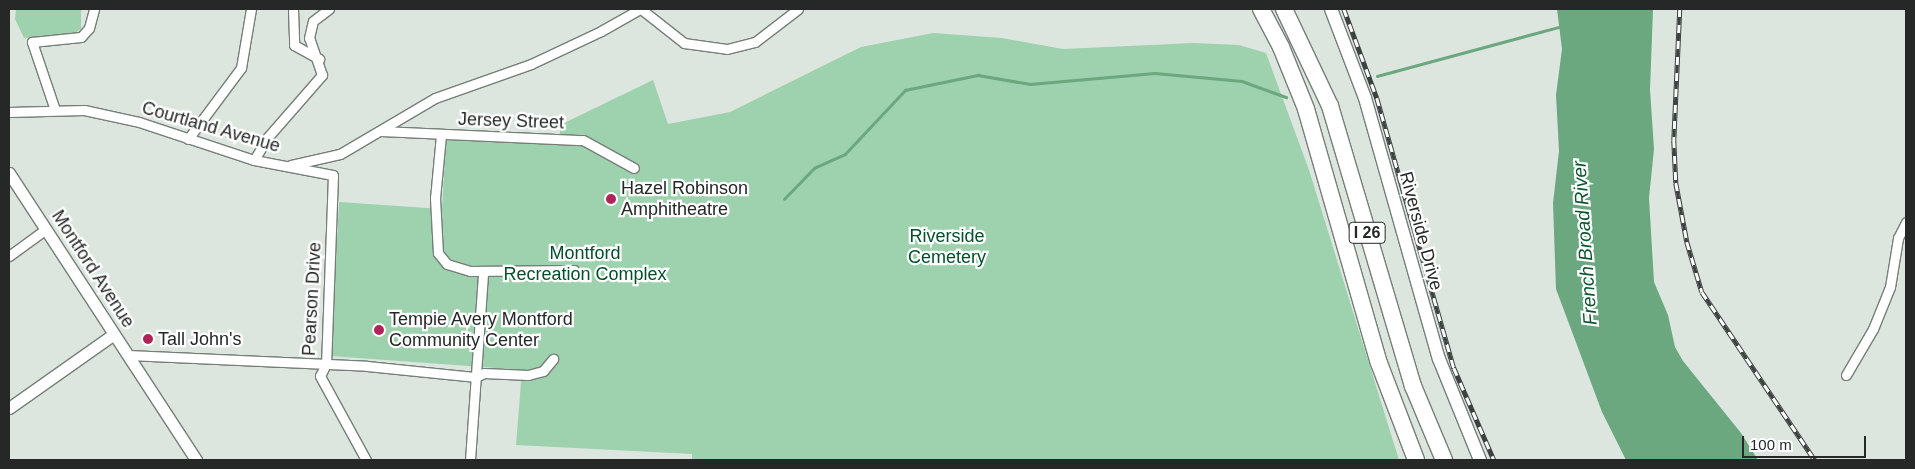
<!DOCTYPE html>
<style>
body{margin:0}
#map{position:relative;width:1915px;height:469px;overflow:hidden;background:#dce6df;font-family:Helvetica,sans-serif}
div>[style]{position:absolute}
.green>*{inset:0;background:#9ed1ad}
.water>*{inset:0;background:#6ba77f}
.stream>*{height:2.5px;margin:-1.25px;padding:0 1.25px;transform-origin:1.25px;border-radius:1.25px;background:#6ba77f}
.roads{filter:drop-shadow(1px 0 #767e78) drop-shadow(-1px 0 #767e78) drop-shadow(0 1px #767e78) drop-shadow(0 -1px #767e78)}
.minor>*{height:9px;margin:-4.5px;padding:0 4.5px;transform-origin:4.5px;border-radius:4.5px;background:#fff}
.tertiary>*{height:11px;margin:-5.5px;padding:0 5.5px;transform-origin:5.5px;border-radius:5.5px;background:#fff}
.secondary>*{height:12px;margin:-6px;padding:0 6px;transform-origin:6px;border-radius:6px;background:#fff}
.motorway>*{height:16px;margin:-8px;padding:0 8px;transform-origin:8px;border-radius:8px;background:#fff}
.rail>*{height:4.5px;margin-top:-2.25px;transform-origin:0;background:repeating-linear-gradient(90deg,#fff 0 8px,#3d413f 0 16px);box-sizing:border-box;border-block:1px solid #3d413f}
.dots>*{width:14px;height:14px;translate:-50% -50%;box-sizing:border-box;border:2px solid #fff;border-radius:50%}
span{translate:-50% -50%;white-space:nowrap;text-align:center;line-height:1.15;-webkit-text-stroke:4.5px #fff;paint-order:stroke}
.shield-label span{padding:1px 4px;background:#fff;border:1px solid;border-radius:4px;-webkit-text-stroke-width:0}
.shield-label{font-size:16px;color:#252826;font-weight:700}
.street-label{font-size:18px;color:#252826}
.poi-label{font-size:18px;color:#252826}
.left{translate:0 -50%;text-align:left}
.park-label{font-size:18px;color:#034f2a}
.water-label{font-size:19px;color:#0e5630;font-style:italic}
.frame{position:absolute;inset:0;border:10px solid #252826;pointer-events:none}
.scale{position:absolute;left:1742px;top:436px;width:124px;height:22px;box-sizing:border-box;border:2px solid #252826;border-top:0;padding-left:6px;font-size:15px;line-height:18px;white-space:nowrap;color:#252826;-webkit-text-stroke:4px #fff;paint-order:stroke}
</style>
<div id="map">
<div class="green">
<div style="clip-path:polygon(16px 9px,81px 9px,81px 29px,73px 34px,24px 38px,15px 19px)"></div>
<div style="clip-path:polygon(933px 33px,1002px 38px,1063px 49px,1194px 43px,1239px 45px,1266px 53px,1309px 170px,1399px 460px,692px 460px,692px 454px,516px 445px,522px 370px,331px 356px,339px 202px,442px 209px,446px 140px,560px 145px,560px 125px,653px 80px,668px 124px,730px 112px,861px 47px)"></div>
</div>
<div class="water">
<div style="clip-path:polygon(1557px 9px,1653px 9px,1650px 90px,1654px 149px,1649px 198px,1654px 282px,1668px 315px,1675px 347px,1683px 361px,1741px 433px,1758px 460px,1626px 460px,1602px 412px,1556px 289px,1553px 203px,1559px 151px,1556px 95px,1562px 49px)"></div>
</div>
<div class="stream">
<div style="left:1377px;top:76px;width:192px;rotate:-15.1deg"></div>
<div style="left:784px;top:199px;width:43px;rotate:-45.9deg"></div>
<div style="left:814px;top:168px;width:34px;rotate:-24deg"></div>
<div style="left:845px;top:154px;width:88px;rotate:-46.8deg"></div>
<div style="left:905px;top:90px;width:75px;rotate:-11.6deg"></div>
<div style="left:978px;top:75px;width:53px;rotate:9.8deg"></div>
<div style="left:1030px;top:84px;width:125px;rotate:-5deg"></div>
<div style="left:1155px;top:73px;width:87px;rotate:5.3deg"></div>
<div style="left:1242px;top:81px;width:47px;rotate:20deg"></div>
</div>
<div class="roads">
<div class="minor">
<div style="left:293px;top:9px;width:36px;rotate:88deg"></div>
<div style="left:294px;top:45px;width:29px;rotate:29deg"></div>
<div style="left:641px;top:9px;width:55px;rotate:38.3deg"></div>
<div style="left:684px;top:43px;width:43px;rotate:7.9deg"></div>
<div style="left:727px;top:49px;width:29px;rotate:-14deg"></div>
<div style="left:755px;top:42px;width:54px;rotate:-37.5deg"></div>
<div style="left:55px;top:110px;width:72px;rotate:-108.7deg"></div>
<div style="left:32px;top:42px;width:49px;rotate:-5.8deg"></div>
<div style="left:81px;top:37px;width:12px;rotate:-48deg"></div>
<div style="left:89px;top:28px;width:20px;rotate:-75deg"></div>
<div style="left:9px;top:112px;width:75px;rotate:-1.5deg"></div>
<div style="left:84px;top:110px;width:56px;rotate:12.3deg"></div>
<div style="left:139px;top:122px;width:121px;rotate:18.3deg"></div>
<div style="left:254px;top:160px;width:80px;rotate:10.8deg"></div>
<div style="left:333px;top:175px;width:189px;rotate:92.1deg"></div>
<div style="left:326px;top:364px;width:13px;rotate:117deg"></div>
<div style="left:320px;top:376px;width:96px;rotate:61.3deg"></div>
<div style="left:381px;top:131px;width:202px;rotate:2.6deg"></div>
<div style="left:583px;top:140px;width:58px;rotate:28.8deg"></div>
<div style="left:441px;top:135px;width:63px;rotate:95.4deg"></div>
<div style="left:435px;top:198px;width:55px;rotate:86.9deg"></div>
<div style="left:438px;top:253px;width:14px;rotate:51deg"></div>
<div style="left:447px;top:264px;width:24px;rotate:17deg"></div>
<div style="left:470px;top:271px;width:104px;rotate:-0.6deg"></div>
<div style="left:188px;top:139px;width:89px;rotate:-53.3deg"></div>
<div style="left:241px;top:68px;width:60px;rotate:-80.4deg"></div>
<div style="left:254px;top:160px;width:26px;rotate:-59deg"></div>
<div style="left:267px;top:138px;width:84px;rotate:-48.9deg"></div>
<div style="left:322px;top:75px;width:39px;rotate:-109deg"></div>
<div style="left:309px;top:38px;width:17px;rotate:-77deg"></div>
<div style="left:313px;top:21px;width:20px;rotate:-37deg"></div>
<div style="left:291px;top:165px;width:50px;rotate:-12.7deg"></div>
<div style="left:340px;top:154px;width:110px;rotate:-30.5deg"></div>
<div style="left:435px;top:98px;width:102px;rotate:-19.5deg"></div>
<div style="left:531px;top:64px;width:77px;rotate:-25.2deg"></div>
<div style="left:601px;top:31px;width:45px;rotate:-29.4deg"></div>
<div style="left:9px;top:256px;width:46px;rotate:-36.1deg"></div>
<div style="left:128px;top:355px;width:239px;rotate:2.6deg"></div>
<div style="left:367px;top:366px;width:110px;rotate:5.8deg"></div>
<div style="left:476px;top:377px;width:9px;rotate:-27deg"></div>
<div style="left:484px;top:373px;width:44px;rotate:2.6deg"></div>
<div style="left:528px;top:375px;width:16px;rotate:-15deg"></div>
<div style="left:543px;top:371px;width:16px;rotate:-50deg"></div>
<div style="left:1846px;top:375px;width:53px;rotate:-59.6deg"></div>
<div style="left:1873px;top:329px;width:45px;rotate:-68deg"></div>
<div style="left:1890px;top:287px;width:50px;rotate:-80.7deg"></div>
<div style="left:1898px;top:238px;width:18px;rotate:-63deg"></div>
<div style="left:470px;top:460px;width:188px;rotate:-86deg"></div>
</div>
<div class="tertiary">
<div style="left:9px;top:173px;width:343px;rotate:56.9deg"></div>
<div style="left:9px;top:408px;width:128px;rotate:-35.2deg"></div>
</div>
<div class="secondary">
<div style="left:1331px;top:9px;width:95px;rotate:69.1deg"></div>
<div style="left:1365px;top:98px;width:271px;rotate:74.2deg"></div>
<div style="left:1439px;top:359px;width:109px;rotate:67.9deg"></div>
</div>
<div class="motorway">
<div style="left:1261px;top:9px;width:43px;rotate:62.2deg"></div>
<div style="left:1281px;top:47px;width:67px;rotate:68deg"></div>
<div style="left:1306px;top:109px;width:264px;rotate:74deg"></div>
<div style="left:1379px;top:363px;width:104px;rotate:69.1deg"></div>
<div style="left:1284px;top:9px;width:107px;rotate:64.6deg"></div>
<div style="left:1330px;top:106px;width:292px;rotate:73.5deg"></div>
<div style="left:1413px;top:386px;width:80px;rotate:67.3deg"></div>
</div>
</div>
<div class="rail">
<div style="left:1344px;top:9px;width:95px;rotate:69.7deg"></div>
<div style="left:1377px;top:98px;width:281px;rotate:74.1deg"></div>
<div style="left:1454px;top:368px;width:100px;rotate:66.5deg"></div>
<div style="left:1680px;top:9px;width:131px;rotate:92.6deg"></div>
<div style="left:1674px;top:140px;width:43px;rotate:87.3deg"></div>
<div style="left:1676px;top:183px;width:60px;rotate:79.4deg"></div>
<div style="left:1687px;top:242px;width:52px;rotate:73.3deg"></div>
<div style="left:1702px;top:292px;width:202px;rotate:56.1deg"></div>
</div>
<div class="dots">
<div style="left:611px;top:199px;background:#b22359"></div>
<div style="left:379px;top:330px;background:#b22359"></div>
<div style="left:148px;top:339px;background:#b22359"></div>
</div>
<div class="shield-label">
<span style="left:1367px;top:233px">I 26</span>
</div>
<div class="street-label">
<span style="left:511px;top:121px;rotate:2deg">Jersey Street</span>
<span style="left:211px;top:127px;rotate:16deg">Courtland Avenue</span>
<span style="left:1421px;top:231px;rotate:75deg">Riverside Drive</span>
<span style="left:93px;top:269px;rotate:57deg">Montford Avenue</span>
<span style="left:312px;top:299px;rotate:-87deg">Pearson Drive</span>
</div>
<div class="poi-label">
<span class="left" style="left:621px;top:199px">Hazel Robinson<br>Amphitheatre</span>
<span class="left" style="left:389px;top:330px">Tempie Avery Montford<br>Community Center</span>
<span class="left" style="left:158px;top:339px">Tall John's</span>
</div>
<div class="park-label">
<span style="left:947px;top:247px">Riverside<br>Cemetery</span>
<span style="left:585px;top:264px">Montford<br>Recreation Complex</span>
</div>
<div class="water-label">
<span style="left:1585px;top:243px;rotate:-94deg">French Broad River</span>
</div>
<div class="frame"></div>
<div class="scale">100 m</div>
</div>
